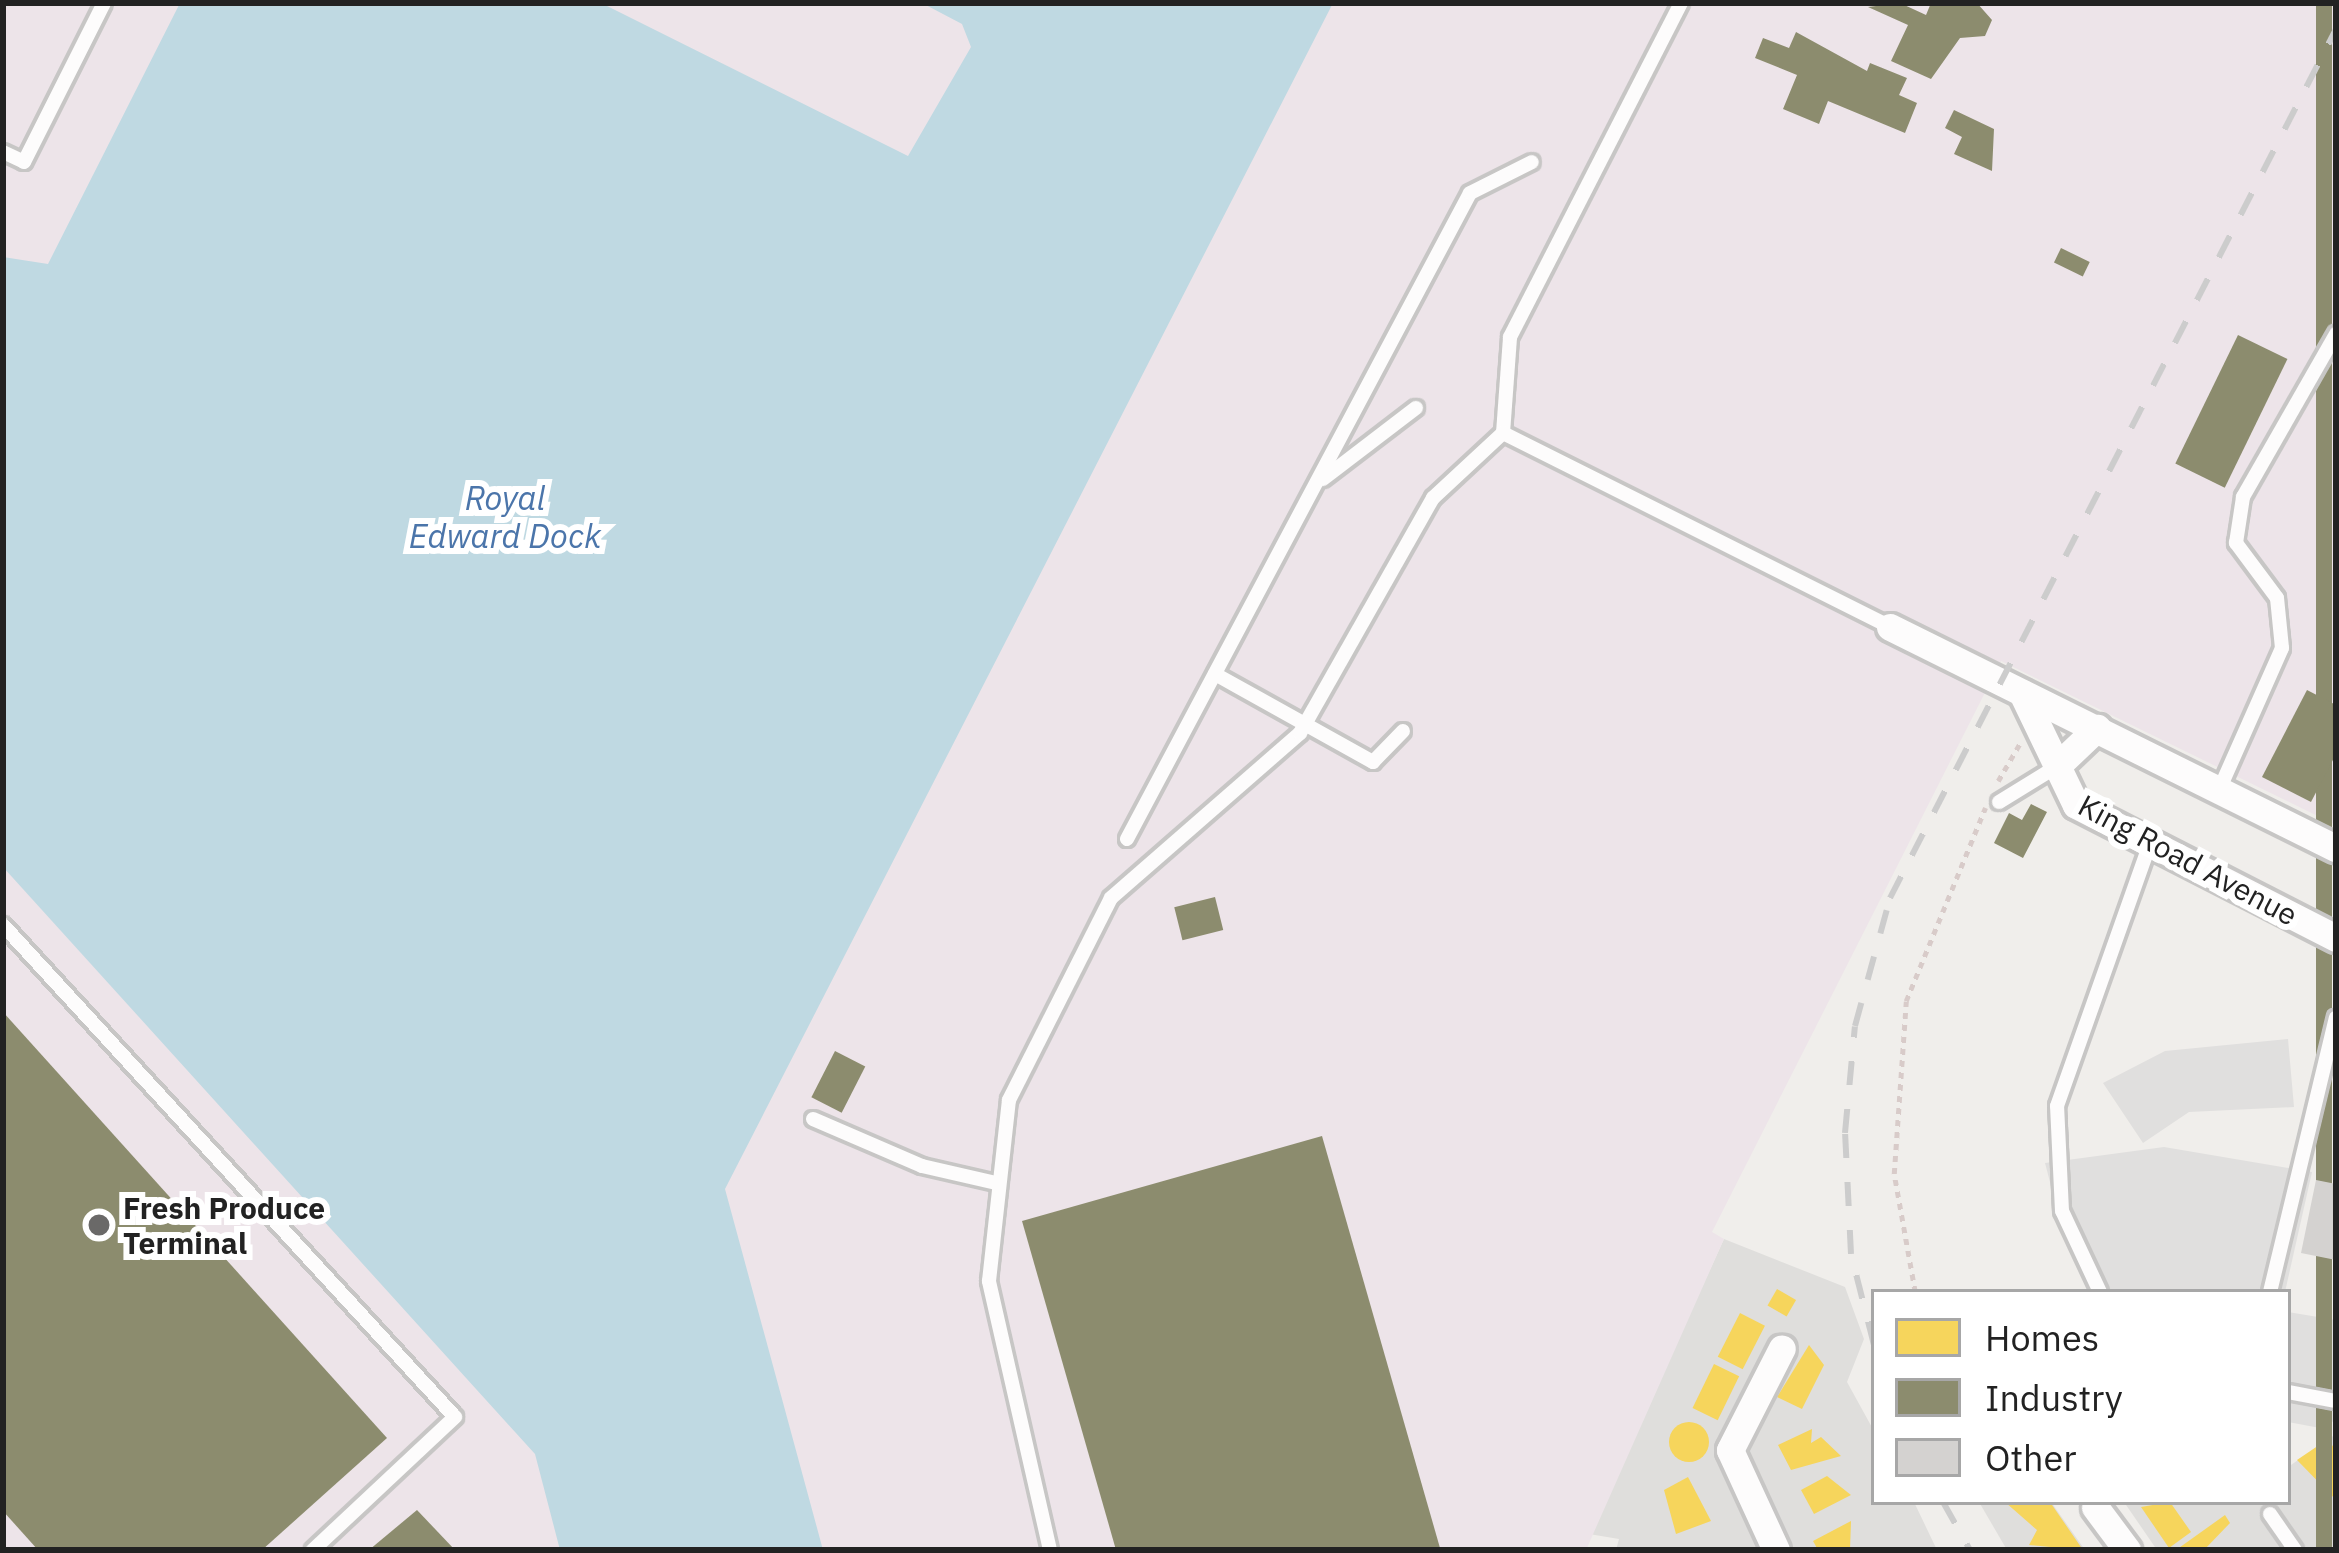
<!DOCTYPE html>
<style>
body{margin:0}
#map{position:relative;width:2339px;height:1553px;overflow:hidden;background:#f0eeeb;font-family:"IBM Plex Sans",sans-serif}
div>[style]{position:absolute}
.residential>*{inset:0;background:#dfdedc}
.industrial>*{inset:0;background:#ede4e9}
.parking>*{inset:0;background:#e0dfde}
.water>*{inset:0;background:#bfd9e2}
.homes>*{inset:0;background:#f6d55c;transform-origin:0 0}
.round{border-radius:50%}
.industry>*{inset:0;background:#8c8c6e;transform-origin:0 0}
.building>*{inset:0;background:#d4d2d0}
.path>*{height:4.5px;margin-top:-2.25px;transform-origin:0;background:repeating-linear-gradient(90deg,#d8cbc9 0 6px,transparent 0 12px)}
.roads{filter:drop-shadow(3px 0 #c7c6c5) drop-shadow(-3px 0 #c7c6c5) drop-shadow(0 3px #c7c6c5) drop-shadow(0 -3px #c7c6c5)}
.lane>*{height:14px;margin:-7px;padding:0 7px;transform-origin:7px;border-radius:7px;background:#fdfcfc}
.street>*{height:27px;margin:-13.5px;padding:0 13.5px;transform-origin:13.5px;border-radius:13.5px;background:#fdfcfc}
.rail>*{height:6px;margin-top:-3px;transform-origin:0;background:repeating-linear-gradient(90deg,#ccc 0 24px,transparent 0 48px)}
.dots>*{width:33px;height:33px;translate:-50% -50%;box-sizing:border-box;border:6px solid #fff;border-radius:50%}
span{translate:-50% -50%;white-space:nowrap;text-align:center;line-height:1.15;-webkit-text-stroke:12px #fff;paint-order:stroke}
.street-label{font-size:30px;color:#222}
.poi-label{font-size:30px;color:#222;font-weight:700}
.left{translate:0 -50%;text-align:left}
.water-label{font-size:33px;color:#4b75aa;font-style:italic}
.frame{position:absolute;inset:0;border:6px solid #222;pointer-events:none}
.legend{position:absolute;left:1871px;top:1289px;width:420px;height:216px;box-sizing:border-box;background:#fff;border:3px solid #a7a7a7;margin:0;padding:15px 21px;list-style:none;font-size:36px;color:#222}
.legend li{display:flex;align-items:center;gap:24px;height:60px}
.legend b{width:60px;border:3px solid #a7a7a7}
</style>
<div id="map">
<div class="residential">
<div style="clip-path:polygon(1724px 1239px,1845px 1287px,1864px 1339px,1847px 1382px,1874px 1431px,1874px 1502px,1914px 1502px,1937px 1550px,1616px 1550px,1619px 1539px,1589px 1534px)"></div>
<div style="clip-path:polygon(2336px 1434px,2336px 1550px,2157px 1550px,2124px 1502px,2288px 1502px,2288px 1467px)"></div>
<div style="clip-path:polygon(1979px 1502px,2051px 1502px,2085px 1550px,2007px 1550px)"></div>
</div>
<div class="industrial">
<div style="clip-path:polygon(3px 3px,2336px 3px,2336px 825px,2001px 661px,1712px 1232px,1724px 1239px,1586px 1550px,3px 1550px)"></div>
</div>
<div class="parking">
<div style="clip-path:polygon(2288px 1039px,2294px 1107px,2189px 1112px,2143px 1143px,2103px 1083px,2165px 1051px)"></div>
<div style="clip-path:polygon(2164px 1147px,2312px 1172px,2285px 1292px,2095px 1292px,2066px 1243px,2045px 1163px)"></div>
<div style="clip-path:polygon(2288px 1312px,2336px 1320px,2336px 1420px,2320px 1428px,2288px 1422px)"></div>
</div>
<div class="water">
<div style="clip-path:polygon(180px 3px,601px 3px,908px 156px,971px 47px,962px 24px,922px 3px,1333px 3px,725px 1189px,823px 1550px,560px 1550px,535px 1454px,3px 867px,3px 257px,48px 264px)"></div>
</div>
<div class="homes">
<div style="left:1777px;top:1289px;width:22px;height:19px;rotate:30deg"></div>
<div style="left:1740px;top:1313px;width:28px;height:49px;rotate:27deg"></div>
<div style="clip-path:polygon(1809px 1345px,1824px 1365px,1802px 1409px,1777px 1397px)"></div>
<div style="left:1714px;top:1364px;width:28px;height:49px;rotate:26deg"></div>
<div class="round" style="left:1669px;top:1422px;width:40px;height:40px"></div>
<div style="clip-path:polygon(1812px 1429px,1811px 1443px,1821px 1437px,1841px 1456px,1791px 1470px,1778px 1445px)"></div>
<div style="clip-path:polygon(2328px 1439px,2336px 1451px,2336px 1500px,2297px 1460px)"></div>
<div style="clip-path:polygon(1827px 1476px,1851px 1495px,1814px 1514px,1801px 1490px)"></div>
<div style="clip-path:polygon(1688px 1477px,1711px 1521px,1676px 1534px,1664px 1490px)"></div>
<div style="clip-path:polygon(2005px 1502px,2050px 1502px,2083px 1550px,2029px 1545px,2037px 1530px)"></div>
<div style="clip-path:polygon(2170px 1502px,2191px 1532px,2169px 1548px,2141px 1507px)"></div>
<div style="clip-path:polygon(2225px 1515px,2230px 1523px,2204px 1550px,2176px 1550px)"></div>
<div style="clip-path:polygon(1851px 1521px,1850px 1550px,1818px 1550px,1813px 1541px)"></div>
</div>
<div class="industry">
<div style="clip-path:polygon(1900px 3px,1926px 15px,1931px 3px,1977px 3px,1992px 20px,1985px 36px,1960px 38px,1931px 79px,1891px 61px,1908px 25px,1868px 7px)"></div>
<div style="left:2316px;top:3px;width:16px;height:1740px"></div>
<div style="clip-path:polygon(1796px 32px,1867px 71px,1870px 63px,1907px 78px,1899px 95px,1917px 103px,1905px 133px,1828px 101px,1819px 124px,1783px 109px,1797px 75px,1755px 58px,1763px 38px,1789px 48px)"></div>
<div style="clip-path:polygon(1954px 110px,1994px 129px,1992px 171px,1954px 154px,1962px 137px,1945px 128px)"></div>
<div style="left:2061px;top:248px;width:32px;height:16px;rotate:26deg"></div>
<div style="left:2238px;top:335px;width:55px;height:143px;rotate:26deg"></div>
<div style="clip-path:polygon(2307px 690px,2336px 705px,2336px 754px,2311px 802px,2262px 777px)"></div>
<div style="clip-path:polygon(2031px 804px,2047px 812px,2023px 858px,1994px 843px,2009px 813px,2022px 820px)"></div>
<div style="left:1215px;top:897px;width:34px;height:42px;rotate:76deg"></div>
<div style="clip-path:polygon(3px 1012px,387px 1438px,262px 1550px,38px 1550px,3px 1511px)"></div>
<div style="left:835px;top:1051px;width:34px;height:52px;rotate:27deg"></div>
<div style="clip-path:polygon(1322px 1136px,1440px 1548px,1116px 1550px,1022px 1221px)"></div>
<div style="clip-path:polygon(417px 1510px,455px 1550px,369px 1550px)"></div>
</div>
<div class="building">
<div style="clip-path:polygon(2316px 1180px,2336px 1184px,2336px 1260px,2301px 1253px)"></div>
</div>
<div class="path">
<div style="left:1998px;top:781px;width:42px;rotate:-59.7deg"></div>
<div style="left:1915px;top:1292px;width:120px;rotate:-100.1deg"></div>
<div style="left:1894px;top:1174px;width:173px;rotate:-86deg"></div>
<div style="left:1906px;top:1001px;width:209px;rotate:-67.7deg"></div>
</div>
<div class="roads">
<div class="lane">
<div style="left:3px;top:152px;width:23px;rotate:25deg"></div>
<div style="left:24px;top:162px;width:178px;rotate:-63.3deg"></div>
<div style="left:1503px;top:433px;width:96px;rotate:-85.8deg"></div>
<div style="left:1510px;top:337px;width:375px;rotate:-62.9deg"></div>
<div style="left:1323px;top:479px;width:117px;rotate:-37.4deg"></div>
<div style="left:1215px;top:674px;width:181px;rotate:29.1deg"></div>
<div style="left:1373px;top:762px;width:43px;rotate:-45.9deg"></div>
<div style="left:2220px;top:788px;width:153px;rotate:-66.1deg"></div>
<div style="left:2282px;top:648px;width:50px;rotate:-95.7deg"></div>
<div style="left:2277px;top:598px;width:69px;rotate:-126.7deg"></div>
<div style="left:2236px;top:543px;width:47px;rotate:-81.3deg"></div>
<div style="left:2243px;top:497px;width:188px;rotate:-60.3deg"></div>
<div style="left:1999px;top:802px;width:67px;rotate:-31.6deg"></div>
<div style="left:1127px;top:839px;width:731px;rotate:-62.03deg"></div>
<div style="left:1470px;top:193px;width:69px;rotate:-26.6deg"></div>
<div style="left:3px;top:925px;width:668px;rotate:47.43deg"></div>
<div style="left:455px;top:1417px;width:195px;rotate:136.9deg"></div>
<div style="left:813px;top:1119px;width:119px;rotate:23.3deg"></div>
<div style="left:922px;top:1166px;width:76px;rotate:12.9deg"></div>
<div style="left:2100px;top:1292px;width:89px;rotate:-115.1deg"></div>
<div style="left:2062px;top:1211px;width:105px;rotate:-92.7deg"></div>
<div style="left:2057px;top:1106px;width:276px;rotate:-70.5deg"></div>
<div style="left:2270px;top:1292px;width:282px;rotate:-76.5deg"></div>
<div style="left:2288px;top:1392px;width:49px;rotate:10.6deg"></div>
<div style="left:2270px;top:1514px;width:44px;rotate:55.2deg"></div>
<div style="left:1050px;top:1550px;width:276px;rotate:-102.8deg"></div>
<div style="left:989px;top:1281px;width:182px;rotate:-83.7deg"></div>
<div style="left:1009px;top:1100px;width:226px;rotate:-63.2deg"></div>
<div style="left:1111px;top:898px;width:251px;rotate:-41.1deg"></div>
<div style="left:1300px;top:733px;width:270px;rotate:-60.5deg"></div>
<div style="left:1433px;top:498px;width:96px;rotate:-42.9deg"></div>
<div style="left:1503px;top:433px;width:433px;rotate:26.6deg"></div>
</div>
<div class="street">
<div style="left:1890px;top:627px;width:498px;rotate:26.4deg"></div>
<div style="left:2022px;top:693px;width:124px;rotate:64.3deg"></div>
<div style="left:2076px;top:805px;width:292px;rotate:27.1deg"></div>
<div style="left:2056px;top:767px;width:57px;rotate:-43.6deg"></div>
<div style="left:2095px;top:1507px;width:54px;rotate:53.3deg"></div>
<div style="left:1776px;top:1550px;width:110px;rotate:-114.7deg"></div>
<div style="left:1730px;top:1450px;width:114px;rotate:-63deg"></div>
</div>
</div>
<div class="rail">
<div style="left:1874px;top:1345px;width:94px;rotate:-104.2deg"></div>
<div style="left:1851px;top:1254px;width:121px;rotate:-92.8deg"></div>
<div style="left:1845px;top:1133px;width:107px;rotate:-84.7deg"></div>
<div style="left:1855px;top:1026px;width:133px;rotate:-74.7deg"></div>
<div style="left:1890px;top:898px;width:977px;rotate:-62.83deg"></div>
<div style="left:1943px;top:1502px;width:55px;rotate:60.6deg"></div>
</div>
<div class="dots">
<div style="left:99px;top:1225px;background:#6a6968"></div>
</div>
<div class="street-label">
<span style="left:2188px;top:860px;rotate:28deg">King Road Avenue</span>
</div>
<div class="poi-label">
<span class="left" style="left:123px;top:1225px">Fresh Produce<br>Terminal</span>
</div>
<div class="water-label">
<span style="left:505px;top:517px">Royal<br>Edward Dock</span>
</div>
<div class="frame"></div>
<ul class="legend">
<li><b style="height:33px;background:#f6d55c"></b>Homes</li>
<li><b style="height:33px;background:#8c8c6e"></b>Industry</li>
<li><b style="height:33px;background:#d4d2d0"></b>Other</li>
</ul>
</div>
